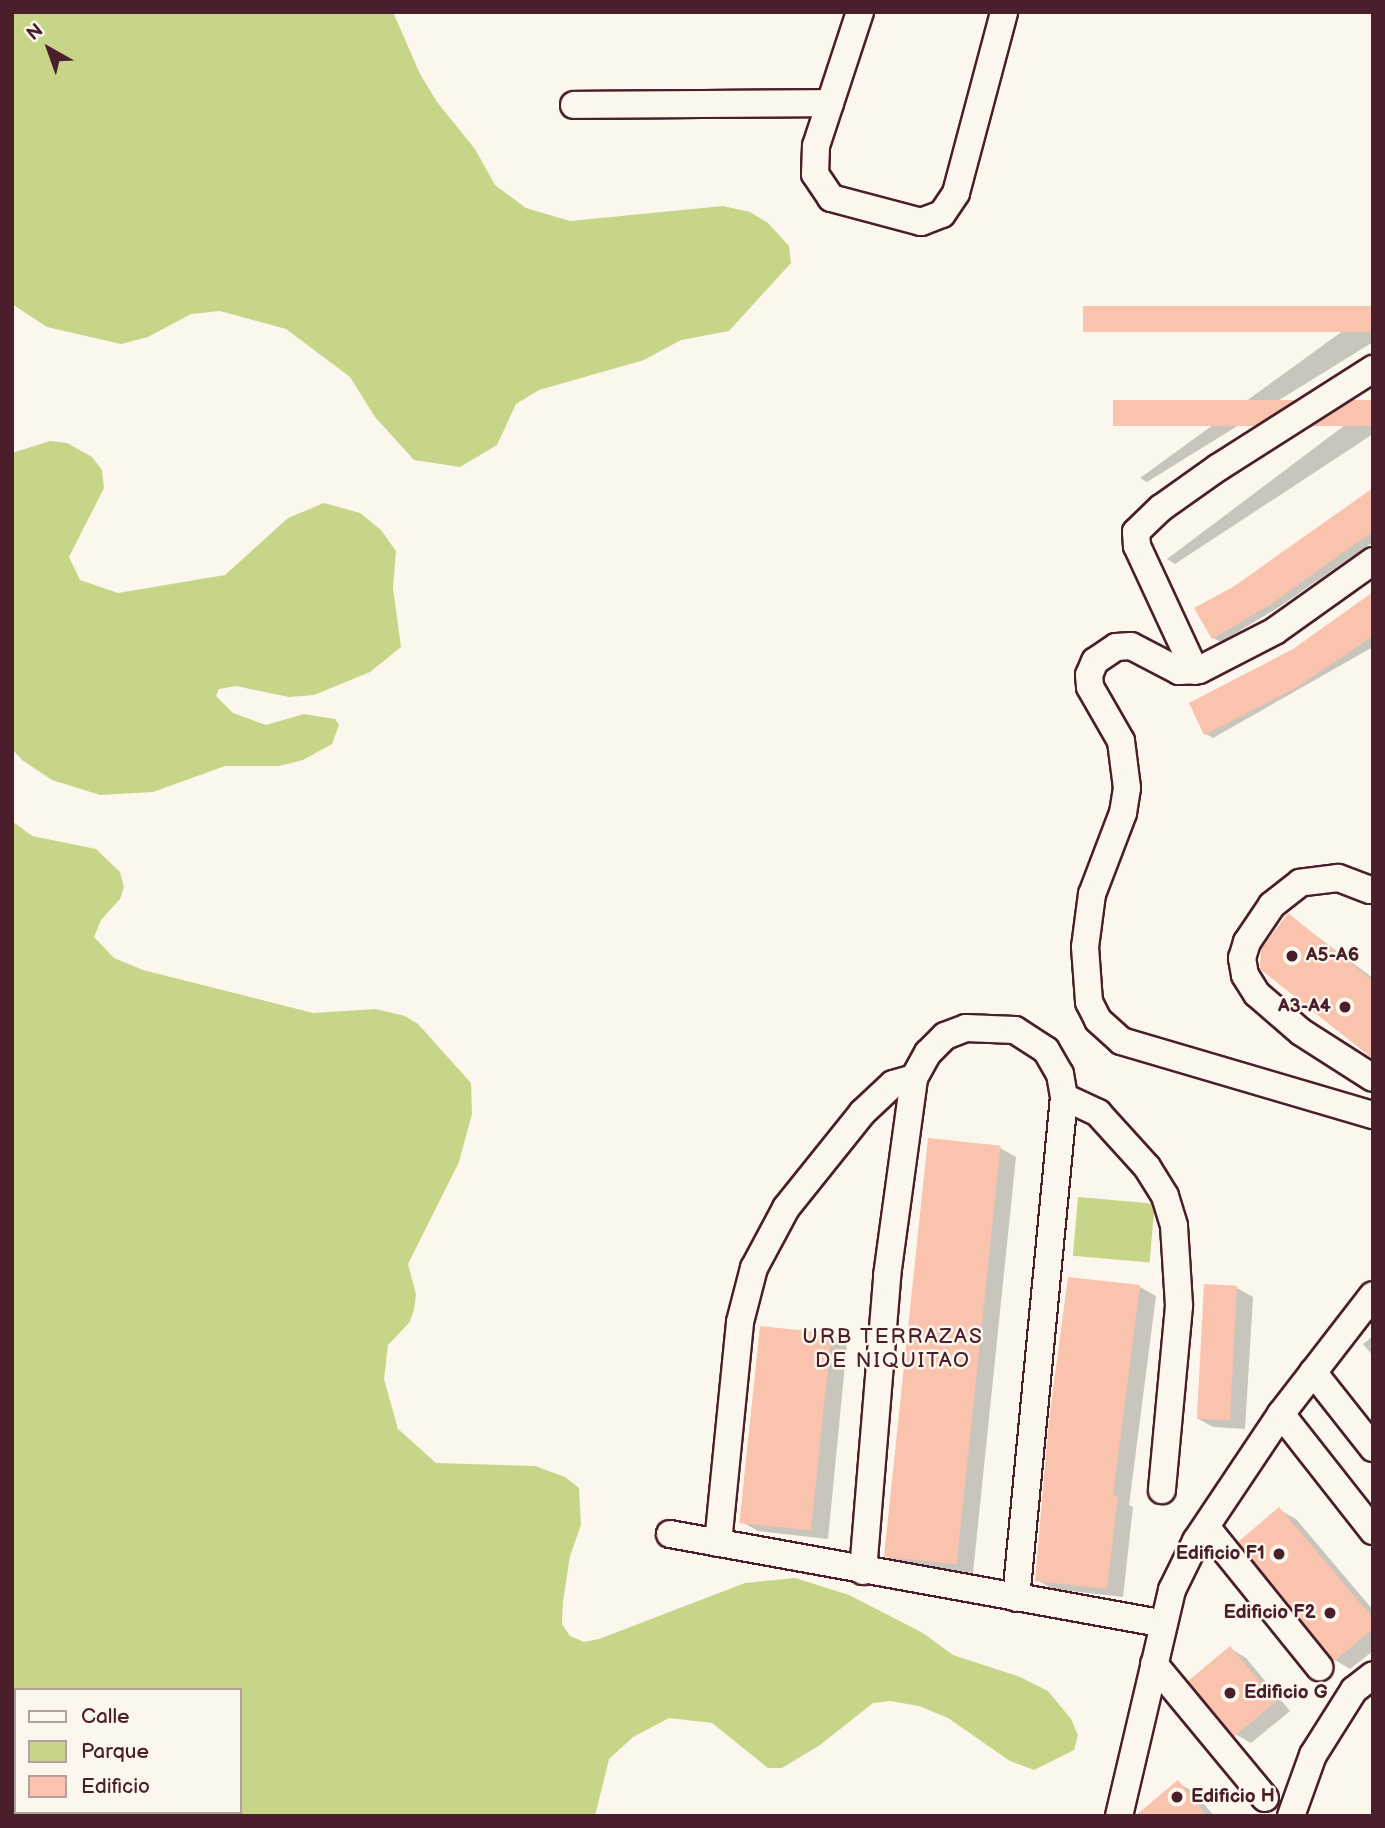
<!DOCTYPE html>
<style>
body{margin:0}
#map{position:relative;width:1385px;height:1828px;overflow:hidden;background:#fbf7ec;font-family:"Balsamiq Sans",sans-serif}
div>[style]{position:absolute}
.green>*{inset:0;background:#c7d589;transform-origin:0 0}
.shadow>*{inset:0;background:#0003}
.building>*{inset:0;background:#fac3ae;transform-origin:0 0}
.roads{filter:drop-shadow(2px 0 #4a1f2b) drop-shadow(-2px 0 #4a1f2b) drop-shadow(0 2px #4a1f2b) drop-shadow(0 -2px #4a1f2b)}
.minor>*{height:26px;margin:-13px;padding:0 13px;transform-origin:13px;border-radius:13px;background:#fbf7ec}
.dots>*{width:19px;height:19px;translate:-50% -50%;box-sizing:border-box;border:4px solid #fbf7ec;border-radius:50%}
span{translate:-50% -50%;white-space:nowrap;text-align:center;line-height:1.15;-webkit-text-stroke:5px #fbf7ec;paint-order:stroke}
.poi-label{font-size:19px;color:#4a1f2b;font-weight:700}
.left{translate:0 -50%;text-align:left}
.right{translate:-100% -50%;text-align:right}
.neighbourhood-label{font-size:21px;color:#4a1f2b;letter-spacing:2px}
.frame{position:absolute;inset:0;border:14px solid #4a1f2b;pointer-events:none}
.legend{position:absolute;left:14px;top:1688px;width:228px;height:126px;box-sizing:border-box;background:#fbf7ec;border:2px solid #b4a19f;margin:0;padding:9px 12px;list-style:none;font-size:21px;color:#4a1f2b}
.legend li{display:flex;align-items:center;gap:14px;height:35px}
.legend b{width:35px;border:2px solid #b4a19f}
.north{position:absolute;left:14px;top:14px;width:70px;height:70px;-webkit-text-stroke:5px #fbf7ec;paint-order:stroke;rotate:320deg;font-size:19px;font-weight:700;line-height:28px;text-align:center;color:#4a1f2b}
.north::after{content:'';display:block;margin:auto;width:24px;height:32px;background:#4a1f2b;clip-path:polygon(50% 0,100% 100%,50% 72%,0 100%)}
</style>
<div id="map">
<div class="green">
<div style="clip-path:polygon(12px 12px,393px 12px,420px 74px,437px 102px,475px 149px,495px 185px,526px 208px,570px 221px,723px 206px,750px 212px,768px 223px,789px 246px,791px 263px,729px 331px,681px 340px,644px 360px,539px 390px,516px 404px,497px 445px,460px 467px,414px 460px,375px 417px,350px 377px,286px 329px,220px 311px,191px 314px,148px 337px,121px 344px,47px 327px,12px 304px)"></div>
<div style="clip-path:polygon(50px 441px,67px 443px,92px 457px,102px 470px,104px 488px,69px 557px,80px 580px,118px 593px,225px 575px,288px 518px,324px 503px,360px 513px,381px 530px,396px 551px,393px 588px,401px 647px,370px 672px,314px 695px,289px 697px,236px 686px,219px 689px,216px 696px,233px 713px,266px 725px,304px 714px,335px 719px,339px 725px,332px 744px,303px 760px,279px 766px,225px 766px,153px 792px,100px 795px,52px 780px,22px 760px,12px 749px,12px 453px)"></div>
<div style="clip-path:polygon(evenodd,12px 821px,32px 836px,96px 849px,120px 872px,124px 887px,120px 899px,101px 920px,94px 937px,114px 958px,143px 970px,313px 1013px,376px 1009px,405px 1016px,418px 1024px,471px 1083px,472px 1114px,459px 1162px,408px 1264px,416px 1294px,414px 1310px,409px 1323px,388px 1345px,384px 1379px,398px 1429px,436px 1463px,535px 1466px,565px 1477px,579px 1488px,581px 1525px,570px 1556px,563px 1601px,562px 1624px,570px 1636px,584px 1642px,599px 1639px,745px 1583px,795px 1578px,849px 1595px,923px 1633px,953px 1655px,1020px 1677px,1048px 1691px,1071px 1719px,1078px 1735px,1074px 1750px,1034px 1770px,1010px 1761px,948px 1718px,919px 1706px,890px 1701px,873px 1703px,820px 1745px,782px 1768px,768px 1768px,712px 1723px,669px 1718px,633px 1737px,609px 1759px,595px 1816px,12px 1816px,12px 821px,16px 1690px,240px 1690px,240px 1812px,16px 1812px,16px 1690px)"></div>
<div style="left:1078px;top:1197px;width:77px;height:59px;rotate:5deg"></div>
</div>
<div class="shadow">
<div style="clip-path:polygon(1373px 309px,1373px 342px,1147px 482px,1140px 478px)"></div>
<div style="clip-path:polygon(1373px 404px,1373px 434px,1175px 564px,1167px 559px)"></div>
<div style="clip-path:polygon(1373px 491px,1373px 542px,1279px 607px,1221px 642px,1213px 638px,1234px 588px)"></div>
<div style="clip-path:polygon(1373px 593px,1373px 647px,1213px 738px,1206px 734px,1294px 651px)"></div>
<div style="clip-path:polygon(1288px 915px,1373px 978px,1373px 1057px)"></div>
<div style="clip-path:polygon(1000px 1148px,1016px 1157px,973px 1573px,903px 1565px,887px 1556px)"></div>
<div style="clip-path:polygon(1206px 1286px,1237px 1288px,1253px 1297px,1245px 1429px,1213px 1427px,1197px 1418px)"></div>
<div style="clip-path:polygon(1140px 1287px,1156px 1296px,1129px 1505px,1133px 1507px,1123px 1597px,1053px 1589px,1037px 1580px)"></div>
<div style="clip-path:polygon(831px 1335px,847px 1344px,828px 1539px,758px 1531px,742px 1522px)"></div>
<div style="clip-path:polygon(1373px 1336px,1373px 1356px,1363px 1344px)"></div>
<div style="clip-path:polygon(1280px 1510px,1296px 1519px,1373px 1610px,1373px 1651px,1350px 1669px,1335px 1660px)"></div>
<div style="clip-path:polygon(1230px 1648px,1246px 1658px,1290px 1711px,1251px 1743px,1235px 1734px)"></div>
<div style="clip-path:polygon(1178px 1783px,1194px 1792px,1214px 1816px,1142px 1816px)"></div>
</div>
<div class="building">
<div style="left:1373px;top:306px;width:26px;height:290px;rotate:90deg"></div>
<div style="left:1373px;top:400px;width:26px;height:260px;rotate:90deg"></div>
<div style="clip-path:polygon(1373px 488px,1373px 531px,1271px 604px,1212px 639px,1194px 608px,1233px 587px)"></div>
<div style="clip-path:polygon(1373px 592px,1373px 636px,1296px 688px,1204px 735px,1189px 703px,1293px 649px)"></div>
<div style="clip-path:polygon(1288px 913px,1373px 981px,1373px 1059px,1260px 969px,1261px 949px)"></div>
<div style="left:928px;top:1138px;width:73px;height:421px;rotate:6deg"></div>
<div style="clip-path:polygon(1068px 1277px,1140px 1285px,1113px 1496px,1118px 1496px,1107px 1589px,1035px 1581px,1049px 1420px)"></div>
<div style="left:1204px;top:1284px;width:33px;height:135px;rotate:3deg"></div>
<div style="left:760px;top:1326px;width:72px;height:198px;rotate:6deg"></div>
<div style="clip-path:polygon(1279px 1507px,1373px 1618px,1373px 1629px,1333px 1662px,1238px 1542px)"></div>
<div style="left:1230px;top:1646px;width:72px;height:55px;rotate:50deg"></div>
<div style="clip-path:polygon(1178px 1780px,1207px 1816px,1135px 1816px,1160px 1795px)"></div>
</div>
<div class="roads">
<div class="minor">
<div style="left:860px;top:12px;width:141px;rotate:108.2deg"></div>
<div style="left:816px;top:146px;width:28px;rotate:92deg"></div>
<div style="left:815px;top:174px;width:29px;rotate:56deg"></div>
<div style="left:831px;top:198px;width:93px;rotate:14.9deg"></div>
<div style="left:921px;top:222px;width:22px;rotate:-21deg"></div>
<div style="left:942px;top:214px;width:25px;rotate:-56deg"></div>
<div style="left:956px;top:193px;width:187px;rotate:-75.1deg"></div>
<div style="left:574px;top:105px;width:256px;rotate:-0.4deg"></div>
<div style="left:1373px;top:561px;width:120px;rotate:144.5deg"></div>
<div style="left:1275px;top:631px;width:85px;rotate:152.8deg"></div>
<div style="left:1199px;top:670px;width:20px;rotate:177deg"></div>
<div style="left:1179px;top:671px;width:54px;rotate:-152.5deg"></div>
<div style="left:1131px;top:646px;width:15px;rotate:176deg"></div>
<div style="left:1116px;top:647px;width:25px;rotate:146deg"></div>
<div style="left:1095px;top:661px;width:15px;rotate:113deg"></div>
<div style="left:1089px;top:675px;width:12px;rotate:85deg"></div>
<div style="left:1090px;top:687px;width:62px;rotate:60.1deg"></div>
<div style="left:1121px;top:741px;width:47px;rotate:82.7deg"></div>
<div style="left:1127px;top:788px;width:25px;rotate:99deg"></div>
<div style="left:1123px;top:813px;width:87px;rotate:110.9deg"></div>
<div style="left:1092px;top:894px;width:53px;rotate:97.5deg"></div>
<div style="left:1085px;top:947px;width:55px;rotate:85.8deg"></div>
<div style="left:1089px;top:1002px;width:20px;rotate:63deg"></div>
<div style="left:1098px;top:1020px;width:31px;rotate:42deg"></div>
<div style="left:1121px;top:1041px;width:263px;rotate:16.4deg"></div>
<div style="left:1195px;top:671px;width:138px;rotate:-114.9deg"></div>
<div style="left:1137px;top:546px;width:14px;rotate:-94deg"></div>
<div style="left:1136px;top:532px;width:35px;rotate:-44deg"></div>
<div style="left:1161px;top:508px;width:71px;rotate:-35.3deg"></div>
<div style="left:1219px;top:467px;width:183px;rotate:-32.5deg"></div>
<div style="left:1370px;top:890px;width:34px;rotate:-159deg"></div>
<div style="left:1338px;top:878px;width:38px;rotate:173deg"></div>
<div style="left:1300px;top:883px;width:36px;rotate:142deg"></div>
<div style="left:1272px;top:905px;width:45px;rotate:124deg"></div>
<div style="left:1247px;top:942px;width:17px;rotate:107deg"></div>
<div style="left:1242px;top:958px;width:17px;rotate:80deg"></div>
<div style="left:1245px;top:975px;width:22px;rotate:58deg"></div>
<div style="left:1257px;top:994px;width:58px;rotate:40.8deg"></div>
<div style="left:1301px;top:1032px;width:85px;rotate:32.6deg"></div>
<div style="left:1064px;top:1097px;width:38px;rotate:25deg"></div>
<div style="left:1098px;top:1113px;width:73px;rotate:47.8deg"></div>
<div style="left:1147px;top:1167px;width:34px;rotate:58deg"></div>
<div style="left:1165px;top:1196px;width:31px;rotate:73deg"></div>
<div style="left:1174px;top:1226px;width:80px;rotate:86.4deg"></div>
<div style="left:1179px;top:1306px;width:185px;rotate:95.3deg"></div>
<div style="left:1313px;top:1372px;width:97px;rotate:51.7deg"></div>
<div style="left:1281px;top:1414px;width:149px;rotate:51.8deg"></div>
<div style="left:1207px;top:1528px;width:179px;rotate:51.1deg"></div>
<div style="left:670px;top:1534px;width:500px;rotate:10.3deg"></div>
<div style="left:718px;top:1543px;width:222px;rotate:-84.3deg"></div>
<div style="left:740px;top:1322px;width:56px;rotate:-75.5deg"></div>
<div style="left:754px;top:1268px;width:68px;rotate:-61.9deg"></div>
<div style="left:786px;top:1208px;width:122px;rotate:-51.3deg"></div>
<div style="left:862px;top:1113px;width:42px;rotate:-43.1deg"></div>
<div style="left:893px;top:1084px;width:22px;rotate:-16deg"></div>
<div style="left:863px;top:1571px;width:296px;rotate:-85.3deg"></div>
<div style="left:887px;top:1276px;width:200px;rotate:-82.2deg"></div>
<div style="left:914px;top:1078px;width:29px;rotate:-61deg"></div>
<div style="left:928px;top:1053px;width:24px;rotate:-45deg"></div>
<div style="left:945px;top:1036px;width:22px;rotate:-21deg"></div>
<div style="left:966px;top:1028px;width:49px;rotate:2.3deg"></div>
<div style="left:1015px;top:1030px;width:37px;rotate:33deg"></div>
<div style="left:1046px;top:1050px;width:28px;rotate:60deg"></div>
<div style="left:1060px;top:1074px;width:23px;rotate:80deg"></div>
<div style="left:1064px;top:1097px;width:503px;rotate:95.47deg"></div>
<div style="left:1154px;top:1664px;width:174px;rotate:50.4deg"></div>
<div style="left:1119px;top:1816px;width:232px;rotate:-76.8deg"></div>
<div style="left:1172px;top:1590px;width:55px;rotate:-63.9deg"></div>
<div style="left:1196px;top:1541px;width:153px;rotate:-56.2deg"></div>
<div style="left:1281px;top:1414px;width:150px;rotate:-52.3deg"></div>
<div style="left:1291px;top:1816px;width:65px;rotate:-70.2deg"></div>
<div style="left:1313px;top:1755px;width:77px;rotate:-57.8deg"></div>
<div style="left:1354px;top:1690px;width:24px;rotate:-38deg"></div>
</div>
</div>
<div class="dots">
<div style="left:1292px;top:956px;background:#4a1f2b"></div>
<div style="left:1345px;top:1007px;background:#4a1f2b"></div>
<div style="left:1279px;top:1554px;background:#4a1f2b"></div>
<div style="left:1330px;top:1613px;background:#4a1f2b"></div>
<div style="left:1230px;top:1693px;background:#4a1f2b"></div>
<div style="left:1177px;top:1797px;background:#4a1f2b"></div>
</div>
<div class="poi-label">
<span class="left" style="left:1306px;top:956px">A5-A6</span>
<span class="right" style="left:1331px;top:1007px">A3-A4</span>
<span class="right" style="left:1265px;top:1554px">Edificio F1</span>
<span class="right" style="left:1316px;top:1613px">Edificio F2</span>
<span class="left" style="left:1244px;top:1693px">Edificio G</span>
<span class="left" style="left:1191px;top:1797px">Edificio H</span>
</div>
<div class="neighbourhood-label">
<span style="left:893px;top:1349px">URB TERRAZAS<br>DE NIQUITAO</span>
</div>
<div class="frame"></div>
<ul class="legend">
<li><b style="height:9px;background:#fbf7ec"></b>Calle</li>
<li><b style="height:19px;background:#c7d589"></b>Parque</li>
<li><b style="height:19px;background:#fac3ae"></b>Edificio</li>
</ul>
<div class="north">N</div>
</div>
